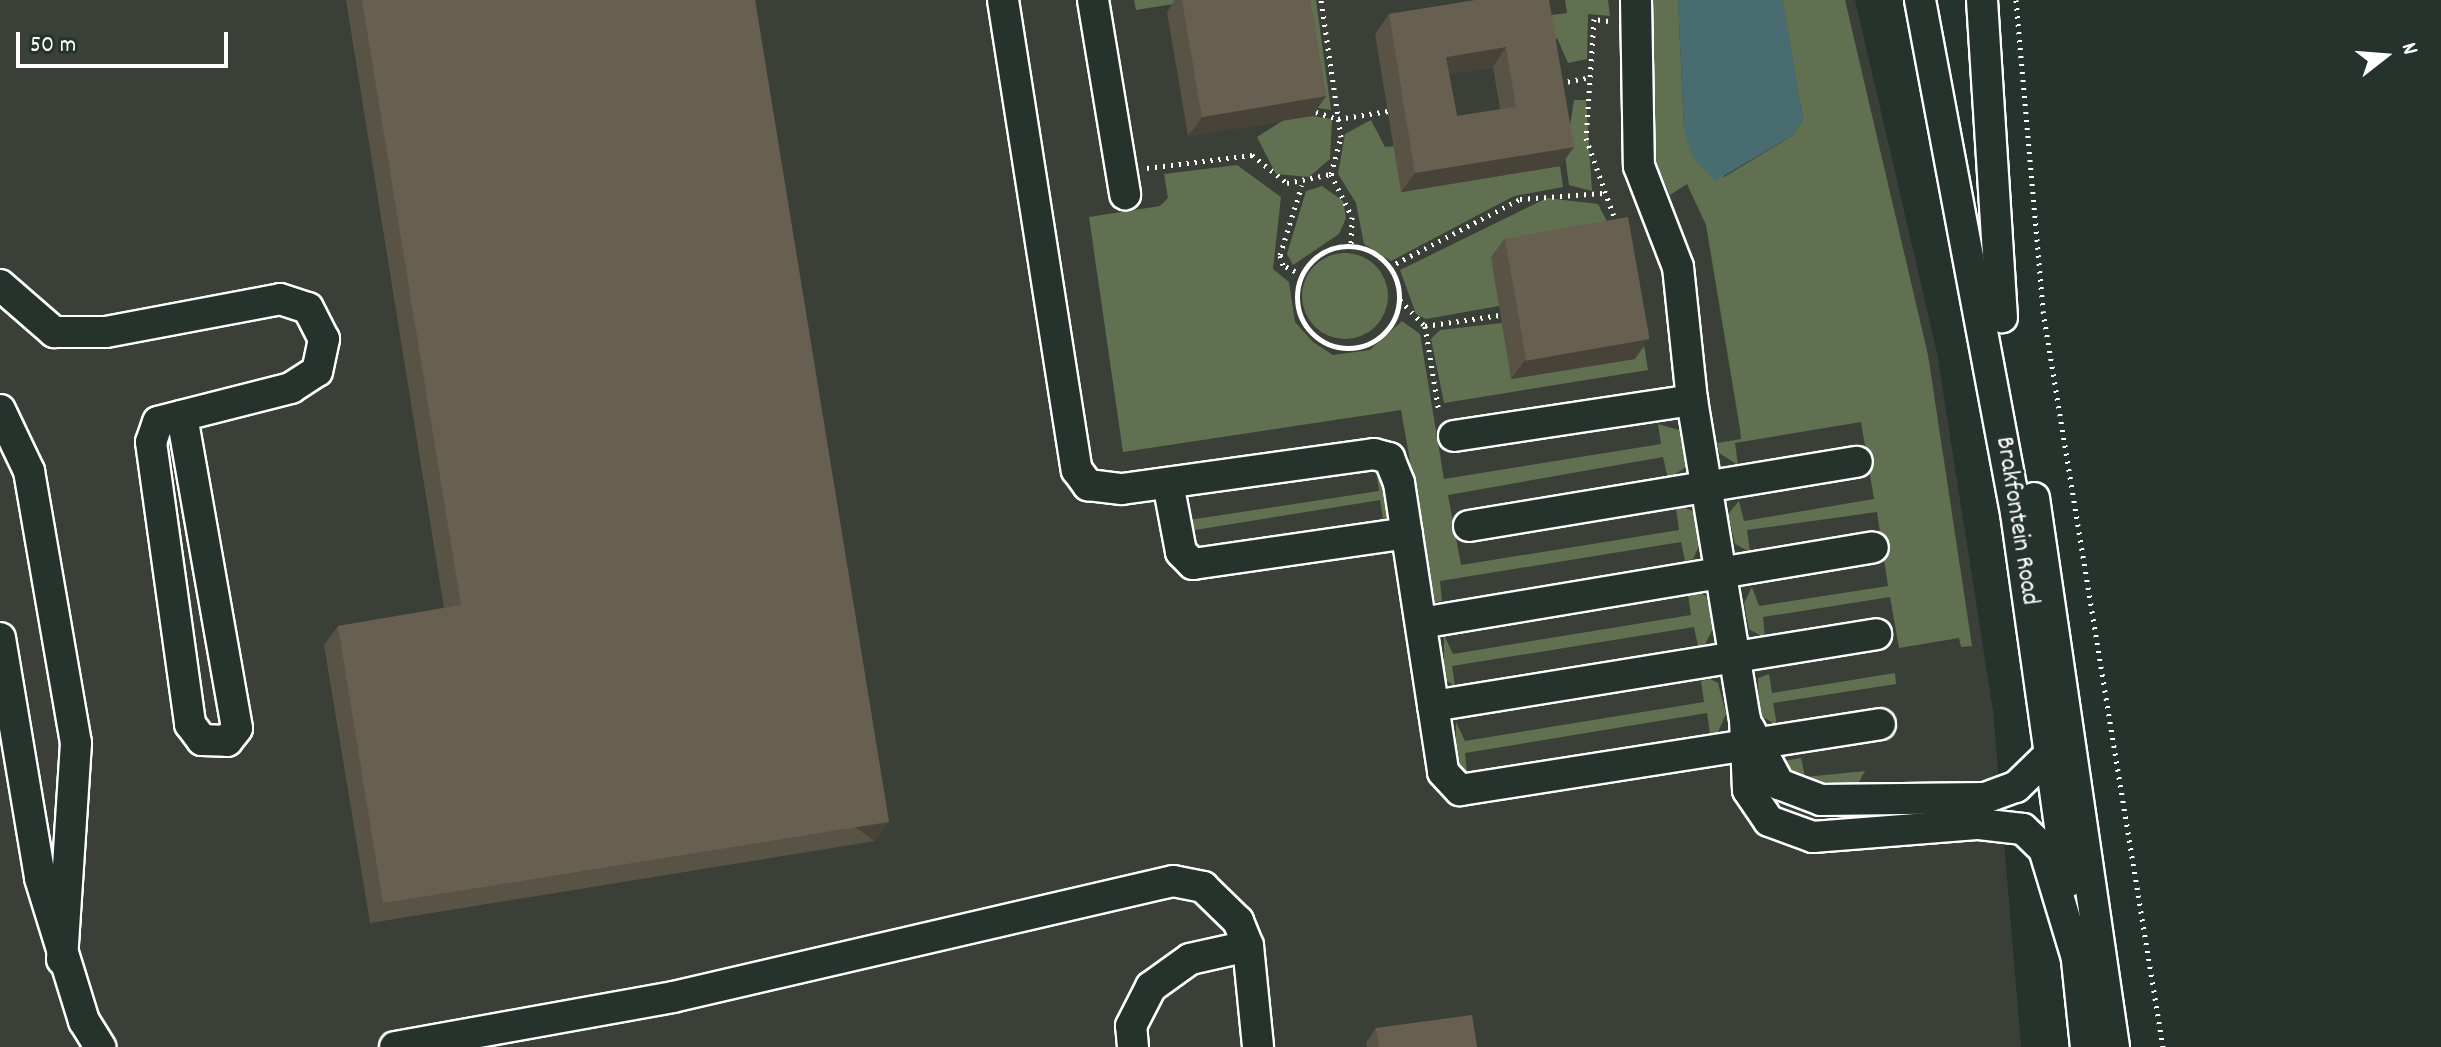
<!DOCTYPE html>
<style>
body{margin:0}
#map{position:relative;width:2441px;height:1047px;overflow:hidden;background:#26332d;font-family:Dekko,sans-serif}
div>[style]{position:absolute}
.built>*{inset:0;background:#3a4038}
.green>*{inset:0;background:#617051}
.round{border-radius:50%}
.water>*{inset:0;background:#496c70}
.path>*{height:5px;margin-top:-2.5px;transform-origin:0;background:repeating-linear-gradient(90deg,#fff 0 2px,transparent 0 8px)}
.path>.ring{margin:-2.5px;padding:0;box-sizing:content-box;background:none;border:5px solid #fff;border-radius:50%}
.roads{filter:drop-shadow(2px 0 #fff) drop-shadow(-2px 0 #fff) drop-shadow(0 2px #fff) drop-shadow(0 -2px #fff)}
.minor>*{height:30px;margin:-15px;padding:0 15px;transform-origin:15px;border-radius:15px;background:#26332d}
.wall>*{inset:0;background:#595345}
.shaded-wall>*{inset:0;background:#484338;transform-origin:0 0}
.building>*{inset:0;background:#676050;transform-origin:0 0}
span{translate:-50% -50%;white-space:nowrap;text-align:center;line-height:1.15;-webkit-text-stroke:6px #26332d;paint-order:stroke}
.street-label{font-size:26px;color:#fff}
.north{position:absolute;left:2345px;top:16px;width:80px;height:80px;-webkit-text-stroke:6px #26332d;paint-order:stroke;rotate:73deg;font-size:22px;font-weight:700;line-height:32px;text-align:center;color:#fff}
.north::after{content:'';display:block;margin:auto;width:28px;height:36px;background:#fff;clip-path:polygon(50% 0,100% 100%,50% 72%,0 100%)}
.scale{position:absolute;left:16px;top:32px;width:212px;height:36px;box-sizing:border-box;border:4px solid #fff;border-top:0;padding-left:10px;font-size:24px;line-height:28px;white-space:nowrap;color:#fff;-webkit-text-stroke:6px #26332d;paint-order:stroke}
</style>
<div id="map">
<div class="built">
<div style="clip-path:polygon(0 0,1855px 0,1937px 353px,1993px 711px,2021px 1047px,0 1047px)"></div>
</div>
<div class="green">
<div style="clip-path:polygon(1134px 0,1198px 0,1136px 10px)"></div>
<div style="clip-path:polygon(1302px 0,1316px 0,1331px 110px,1318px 108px)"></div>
<div style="clip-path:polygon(1565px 0,1608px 0,1610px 16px,1588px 14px,1587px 59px,1568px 63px,1557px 38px,1547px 45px,1545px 16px,1567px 13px)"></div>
<div style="clip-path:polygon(1648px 0,1678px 0,1684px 129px,1724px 177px,1793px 135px,1803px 119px,1782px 0,1845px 0,1928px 355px,1972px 646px,1961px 647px,1959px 638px,1899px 648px,1890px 597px,1763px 617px,1765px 638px,1749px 629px,1744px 603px,1752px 587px,1759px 606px,1888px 586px,1877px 512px,1747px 530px,1750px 552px,1735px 544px,1728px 514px,1739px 501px,1744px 521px,1874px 499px,1861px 422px,1735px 443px,1738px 465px,1719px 453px,1717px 443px,1741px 439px,1740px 429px,1706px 225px,1687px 184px,1670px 195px,1653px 156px)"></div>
<div style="clip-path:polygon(1574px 100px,1586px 100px,1592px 191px,1569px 185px,1561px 126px,1570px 126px)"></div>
<div style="clip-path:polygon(1312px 116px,1332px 119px,1330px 159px,1309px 177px,1276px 174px,1257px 137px,1284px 120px)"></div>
<div style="clip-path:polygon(1371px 120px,1385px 147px,1394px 146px,1402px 192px,1560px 166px,1563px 187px,1514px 196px,1391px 261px,1364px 244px,1356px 203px,1338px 174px,1345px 134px)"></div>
<div style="clip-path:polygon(1237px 165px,1281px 197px,1273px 269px,1289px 282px,1295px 322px,1313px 342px,1333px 355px,1370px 350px,1402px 321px,1420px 334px,1444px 479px,1661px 444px,1658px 424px,1679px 430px,1686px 467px,1668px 479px,1663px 457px,1448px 495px,1461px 565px,1679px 530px,1676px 509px,1684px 508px,1693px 511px,1701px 542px,1693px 559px,1685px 561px,1681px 542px,1440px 581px,1442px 601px,1435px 602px,1401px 410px,1123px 452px,1089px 217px,1160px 206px,1168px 198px,1164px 174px)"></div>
<div style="clip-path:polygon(1322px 186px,1343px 201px,1346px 218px,1339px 234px,1293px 265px,1287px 254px,1306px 191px)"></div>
<div style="clip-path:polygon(1547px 198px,1598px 204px,1615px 237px,1499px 306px,1426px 319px,1416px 314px,1400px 270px)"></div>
<div class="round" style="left:1302px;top:253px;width:86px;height:86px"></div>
<div style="clip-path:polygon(1637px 301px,1648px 370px,1444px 403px,1431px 339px,1440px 330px,1502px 323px,1512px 379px)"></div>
<div style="clip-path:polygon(1376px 469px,1382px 469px,1389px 518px,1383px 519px,1380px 500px,1189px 531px,1189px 520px,1379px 491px)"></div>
<div style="clip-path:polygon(1697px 592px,1706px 596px,1714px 627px,1705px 644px,1698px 646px,1694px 627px,1452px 666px,1455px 686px,1444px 679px,1444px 635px,1453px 654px,1691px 615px,1688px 594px)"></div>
<div style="clip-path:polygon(1895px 673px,1896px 684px,1773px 703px,1777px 726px,1759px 714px,1758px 678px,1769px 674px,1772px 693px)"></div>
<div style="clip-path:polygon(1710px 679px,1718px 683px,1726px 714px,1718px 732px,1710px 733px,1707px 713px,1465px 753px,1467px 772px,1456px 766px,1456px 722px,1465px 741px,1704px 702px,1701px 681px)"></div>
<div style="clip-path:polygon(1801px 758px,1805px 777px,1865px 771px,1854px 791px,1809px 792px,1777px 762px)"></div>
</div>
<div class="water">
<div style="clip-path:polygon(1678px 0,1782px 0,1784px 8px,1803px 119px,1793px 135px,1715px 181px,1693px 158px,1684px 129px)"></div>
</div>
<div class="path">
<div style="left:2016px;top:0;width:312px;rotate:85deg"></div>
<div style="left:2043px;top:311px;width:746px;rotate:80.74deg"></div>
<div style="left:1608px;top:21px;width:14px;rotate:-172deg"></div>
<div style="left:1594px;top:19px;width:119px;rotate:93.8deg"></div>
<div style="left:1586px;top:138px;width:92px;rotate:70.4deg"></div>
<div style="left:1560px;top:83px;width:31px;rotate:-11deg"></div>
<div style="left:1314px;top:104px;width:8px;rotate:76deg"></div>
<div style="left:1316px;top:112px;width:23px;rotate:18deg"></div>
<div style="left:1338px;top:119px;width:51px;rotate:-9.1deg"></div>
<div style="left:1147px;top:168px;width:106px;rotate:-7.1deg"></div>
<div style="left:1252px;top:155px;width:45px;rotate:38.7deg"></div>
<div style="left:1287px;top:183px;width:45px;rotate:-11.6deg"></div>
<div style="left:1331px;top:174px;width:38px;rotate:-75deg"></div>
<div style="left:1341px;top:137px;width:138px;rotate:-98.3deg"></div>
<div style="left:1331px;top:174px;width:48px;rotate:64deg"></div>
<div style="left:1352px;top:217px;width:29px;rotate:92deg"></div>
<div class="ring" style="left:1297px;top:246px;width:97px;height:97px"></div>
<div style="left:1389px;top:267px;width:148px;rotate:-27.4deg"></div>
<div style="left:1520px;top:199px;width:83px;rotate:-4.1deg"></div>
<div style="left:1302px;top:275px;width:21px;rotate:-152deg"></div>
<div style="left:1283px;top:265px;width:10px;rotate:-107deg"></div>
<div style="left:1280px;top:255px;width:73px;rotate:-72.6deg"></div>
<div style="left:1400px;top:300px;width:36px;rotate:46deg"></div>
<div style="left:1425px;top:326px;width:76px;rotate:-8.3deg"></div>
<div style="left:1425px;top:326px;width:87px;rotate:80.8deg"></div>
</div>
<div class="roads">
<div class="minor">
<div style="left:1003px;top:0;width:476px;rotate:81.1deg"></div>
<div style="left:1077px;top:470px;width:19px;rotate:54deg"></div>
<div style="left:1088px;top:485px;width:34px;rotate:7deg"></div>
<div style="left:1122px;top:489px;width:254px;rotate:-7.9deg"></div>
<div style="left:1374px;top:454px;width:16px;rotate:15deg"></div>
<div style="left:1389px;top:458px;width:27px;rotate:68deg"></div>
<div style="left:1399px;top:483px;width:292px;rotate:81.3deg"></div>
<div style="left:1443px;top:772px;width:25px;rotate:47deg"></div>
<div style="left:1460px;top:790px;width:425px;rotate:-8.9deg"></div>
<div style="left:1093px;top:0;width:197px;rotate:80.6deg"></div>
<div style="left:1636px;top:0;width:166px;rotate:89deg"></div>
<div style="left:1639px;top:166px;width:108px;rotate:68.9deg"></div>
<div style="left:1678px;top:267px;width:134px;rotate:84deg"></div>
<div style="left:1692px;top:400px;width:323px;rotate:80.6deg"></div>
<div style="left:1745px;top:719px;width:71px;rotate:87.6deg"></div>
<div style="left:1748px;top:790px;width:37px;rotate:56deg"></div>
<div style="left:1769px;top:821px;width:47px;rotate:20deg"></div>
<div style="left:1813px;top:837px;width:167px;rotate:-4.5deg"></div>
<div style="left:1979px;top:824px;width:44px;rotate:6.5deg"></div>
<div style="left:2023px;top:829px;width:29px;rotate:44deg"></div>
<div style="left:2044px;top:849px;width:114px;rotate:73.2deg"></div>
<div style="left:1920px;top:0;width:522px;rotate:79.4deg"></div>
<div style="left:2016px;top:513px;width:372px;rotate:82deg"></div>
<div style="left:1982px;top:0;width:318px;rotate:86.4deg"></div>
<div style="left:0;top:285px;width:72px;rotate:41deg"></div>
<div style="left:54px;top:332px;width:52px"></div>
<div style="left:106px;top:332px;width:177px;rotate:-10.7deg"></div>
<div style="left:280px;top:299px;width:29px;rotate:18deg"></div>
<div style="left:308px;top:308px;width:35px;rotate:63deg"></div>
<div style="left:324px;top:339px;width:33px;rotate:102deg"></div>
<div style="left:317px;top:371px;width:31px;rotate:147deg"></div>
<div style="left:291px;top:388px;width:137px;rotate:165.7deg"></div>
<div style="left:158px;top:422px;width:21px;rotate:109deg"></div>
<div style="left:151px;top:442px;width:285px;rotate:82.1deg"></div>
<div style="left:190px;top:724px;width:20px;rotate:53deg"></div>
<div style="left:202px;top:740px;width:25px;rotate:2deg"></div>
<div style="left:227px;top:741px;width:16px;rotate:-52deg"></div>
<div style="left:237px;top:728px;width:317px;rotate:-100deg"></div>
<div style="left:0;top:410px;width:68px;rotate:64.6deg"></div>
<div style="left:29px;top:471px;width:276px;rotate:80.2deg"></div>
<div style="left:76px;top:743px;width:217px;rotate:93.7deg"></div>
<div style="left:1454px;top:436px;width:241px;rotate:-8.6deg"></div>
<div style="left:1168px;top:483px;width:70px;rotate:79.3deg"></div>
<div style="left:1181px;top:552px;width:17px;rotate:45deg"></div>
<div style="left:1193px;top:564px;width:216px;rotate:-8.2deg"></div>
<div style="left:2034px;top:498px;width:555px;rotate:81.71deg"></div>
<div style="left:1469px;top:526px;width:393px;rotate:-9.4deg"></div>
<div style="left:1421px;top:623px;width:458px;rotate:-9.5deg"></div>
<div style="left:0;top:638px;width:243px;rotate:80.5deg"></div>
<div style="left:40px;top:878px;width:150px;rotate:72.9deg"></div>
<div style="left:84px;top:1021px;width:31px;rotate:58deg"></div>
<div style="left:1433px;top:706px;width:449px;rotate:-9.2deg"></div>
<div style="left:1749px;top:728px;width:64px;rotate:61.8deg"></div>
<div style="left:1779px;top:784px;width:45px;rotate:20.9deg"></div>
<div style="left:1821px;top:800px;width:164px;rotate:-0.7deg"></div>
<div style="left:1985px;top:798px;width:33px;rotate:-20deg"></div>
<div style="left:2016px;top:787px;width:49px;rotate:-44.2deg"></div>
<div style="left:2075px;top:941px;width:107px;rotate:84.1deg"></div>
<div style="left:395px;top:1047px;width:282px;rotate:-10.2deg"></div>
<div style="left:673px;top:997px;width:513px;rotate:-13.06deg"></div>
<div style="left:1173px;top:881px;width:31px;rotate:11deg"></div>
<div style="left:1203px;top:887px;width:49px;rotate:44.2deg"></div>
<div style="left:1238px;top:921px;width:27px;rotate:68deg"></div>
<div style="left:1248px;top:946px;width:101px;rotate:84.3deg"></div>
<div style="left:1133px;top:1047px;width:21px;rotate:-95deg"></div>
<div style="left:1131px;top:1026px;width:44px;rotate:-62.9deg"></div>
<div style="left:1151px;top:987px;width:48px;rotate:-35.7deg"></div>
<div style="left:1190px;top:959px;width:59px;rotate:-12.6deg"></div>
</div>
</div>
<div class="wall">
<div style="clip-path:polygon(346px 0,755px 0,889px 822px,875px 841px,370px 923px,324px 645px,338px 626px,444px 608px)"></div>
<div style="clip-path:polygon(1175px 0,1310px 0,1326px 96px,1312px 116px,1188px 136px,1167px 12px)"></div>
<div style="clip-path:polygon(evenodd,1476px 0,1574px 147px,1560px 166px,1401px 192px,1375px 34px,1389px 14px,1476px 0,1493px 67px,1500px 109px,1457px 116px,1449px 74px,1493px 67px)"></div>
<div style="clip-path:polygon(1505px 238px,1635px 359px,1511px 379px,1491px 257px)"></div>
<div style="clip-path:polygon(1376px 1028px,1477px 1047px,1367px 1047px,1366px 1043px)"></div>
</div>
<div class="shaded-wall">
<div style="clip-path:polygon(1506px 47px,1493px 67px,1433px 77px,1446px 57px)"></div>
<div style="clip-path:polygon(1326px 96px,1312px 116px,1188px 136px,1202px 117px)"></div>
<div style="clip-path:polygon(1574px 147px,1560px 166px,1401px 192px,1415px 173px)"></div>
<div style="clip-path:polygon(1649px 339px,1635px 359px,1511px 379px,1525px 360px)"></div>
<div style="left:889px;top:822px;width:24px;height:512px;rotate:126deg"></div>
</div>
<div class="building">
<div style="clip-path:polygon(362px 0,755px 0,889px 822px,383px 903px,338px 626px,461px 605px)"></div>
<div style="clip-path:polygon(1182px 0,1310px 0,1326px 96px,1202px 117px)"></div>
<div style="clip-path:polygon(evenodd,1476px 0,1549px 0,1574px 147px,1415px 173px,1389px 14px,1476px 0,1506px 47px,1516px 107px,1457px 116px,1446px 57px,1506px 47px)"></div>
<div style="left:1628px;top:217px;width:124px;height:125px;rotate:80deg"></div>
<div style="clip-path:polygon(1472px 1015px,1477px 1047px,1379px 1047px,1376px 1028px)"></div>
</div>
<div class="street-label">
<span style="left:2016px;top:521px;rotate:81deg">Brakfontein Road</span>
</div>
<div class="north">N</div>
<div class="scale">50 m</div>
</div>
